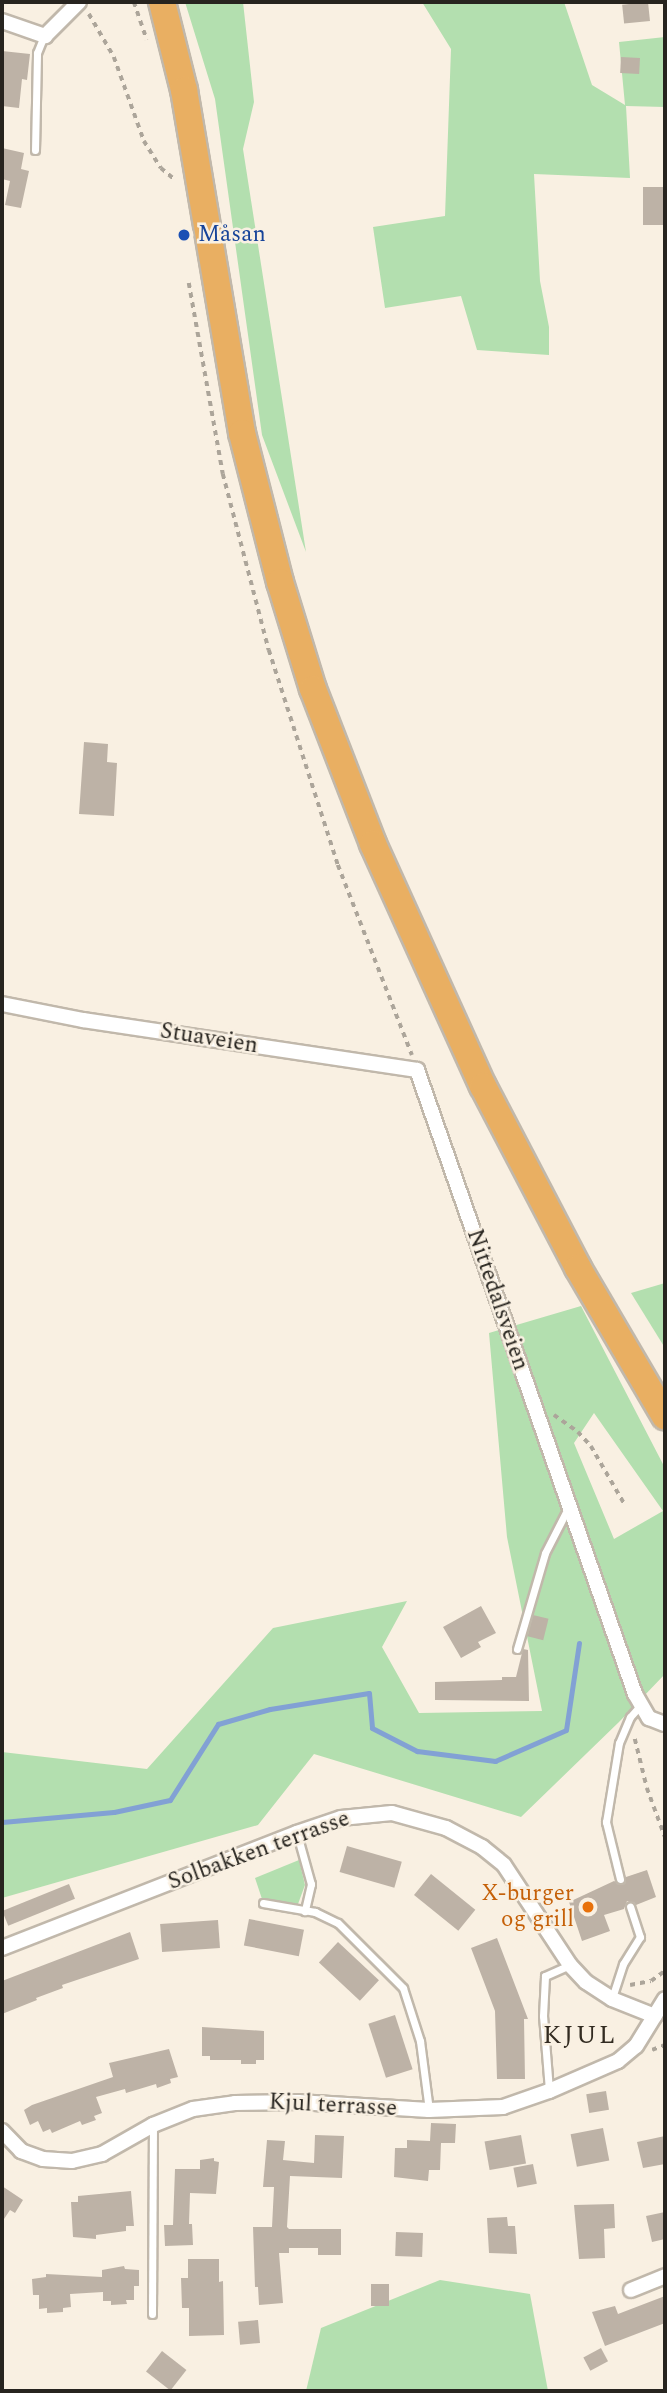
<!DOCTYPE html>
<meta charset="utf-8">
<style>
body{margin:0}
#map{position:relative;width:667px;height:2393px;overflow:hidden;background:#f9f0e2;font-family:Spectral,serif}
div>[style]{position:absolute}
.green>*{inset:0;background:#b3dfaf}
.stream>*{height:5px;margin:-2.5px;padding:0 2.5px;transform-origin:2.5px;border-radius:2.5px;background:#82a1d4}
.building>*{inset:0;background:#bdb2a6;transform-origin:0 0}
.path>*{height:3.5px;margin-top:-1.75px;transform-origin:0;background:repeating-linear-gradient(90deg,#aca59a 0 5px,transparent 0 10px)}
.roads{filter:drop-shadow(2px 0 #c1b8ab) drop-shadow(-2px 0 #c1b8ab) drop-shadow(0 2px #c1b8ab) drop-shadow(0 -2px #c1b8ab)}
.lane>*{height:7px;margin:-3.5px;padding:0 3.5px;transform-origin:3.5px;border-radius:3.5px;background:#fff}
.street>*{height:14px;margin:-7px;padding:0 7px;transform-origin:7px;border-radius:7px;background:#fff}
.highway>*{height:26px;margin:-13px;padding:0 13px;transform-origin:13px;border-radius:13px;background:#e9af62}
.dots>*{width:19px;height:19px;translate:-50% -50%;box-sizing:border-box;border:4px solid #f9f0e2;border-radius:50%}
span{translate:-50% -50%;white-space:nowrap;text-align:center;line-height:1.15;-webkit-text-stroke:5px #f9f0e2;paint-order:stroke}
.transit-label{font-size:23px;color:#164399}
.left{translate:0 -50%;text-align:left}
.street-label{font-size:23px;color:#27241f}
.food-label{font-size:23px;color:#c56008}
.right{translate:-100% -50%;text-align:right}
.quarter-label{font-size:26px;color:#322b21;letter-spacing:2px}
.frame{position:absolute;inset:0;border:4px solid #27241f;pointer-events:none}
</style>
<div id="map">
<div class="green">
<div style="clip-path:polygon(185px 2px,243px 2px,254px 102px,243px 149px,306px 552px,262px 435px,215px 99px)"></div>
<div style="clip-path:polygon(422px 2px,564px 2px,592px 85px,625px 105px,619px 42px,665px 37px,665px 107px,626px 106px,630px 178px,534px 174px,540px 281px,549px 327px,549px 355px,477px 350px,461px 296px,385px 308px,373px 227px,445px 216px,451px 49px)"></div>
<div style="clip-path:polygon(665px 1283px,665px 1348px,631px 1293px)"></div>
<div style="clip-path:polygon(evenodd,581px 1306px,665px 1468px,665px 1674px,619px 1722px,521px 1817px,314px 1754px,258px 1825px,2px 1898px,2px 1752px,147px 1769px,273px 1628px,407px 1601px,382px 1647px,419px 1713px,542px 1711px,507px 1537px,489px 1333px,581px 1306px,594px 1413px,663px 1511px,614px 1539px,574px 1443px,594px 1413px)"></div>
<div style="clip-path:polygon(299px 1860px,305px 1885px,298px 1904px,262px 1899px,255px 1878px)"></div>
<div style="clip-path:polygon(440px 2280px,530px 2294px,548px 2391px,306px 2391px,321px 2328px)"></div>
</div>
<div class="stream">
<div style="left:2px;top:1822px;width:112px;rotate:-5.1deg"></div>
<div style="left:114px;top:1812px;width:57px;rotate:-12.1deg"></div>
<div style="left:170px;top:1800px;width:90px;rotate:-57.7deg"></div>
<div style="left:218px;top:1724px;width:54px;rotate:-16.1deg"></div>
<div style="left:270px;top:1709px;width:100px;rotate:-9.2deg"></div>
<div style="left:369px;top:1693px;width:35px;rotate:85deg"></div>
<div style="left:372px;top:1728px;width:51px;rotate:27.1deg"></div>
<div style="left:417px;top:1751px;width:79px;rotate:7.3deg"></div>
<div style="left:495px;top:1761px;width:77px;rotate:-23.6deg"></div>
<div style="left:566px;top:1730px;width:88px;rotate:-81.5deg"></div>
</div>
<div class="building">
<div style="left:648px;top:2px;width:19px;height:26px;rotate:84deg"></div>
<div style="clip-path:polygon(2px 51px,30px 54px,27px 80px,22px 79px,19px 108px,2px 106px)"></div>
<div style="left:621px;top:57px;width:19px;height:16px;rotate:3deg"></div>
<div style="clip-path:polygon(2px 148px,24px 153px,21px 169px,29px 171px,21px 208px,5px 205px,10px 181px,2px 179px)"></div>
<div style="left:665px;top:187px;width:38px;height:22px;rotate:90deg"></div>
<div style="clip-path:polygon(84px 742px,108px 744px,107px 762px,117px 763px,114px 816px,79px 814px)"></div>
<div style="clip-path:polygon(481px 1606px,496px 1633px,478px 1642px,481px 1647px,461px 1658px,443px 1627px)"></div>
<div style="left:533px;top:1615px;width:16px;height:22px;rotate:14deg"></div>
<div style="clip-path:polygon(523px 1649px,528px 1650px,529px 1701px,435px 1700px,435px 1682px,502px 1680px,502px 1677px,516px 1677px)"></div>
<div style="left:347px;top:1846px;width:57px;height:27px;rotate:16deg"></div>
<div style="clip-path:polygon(647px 1870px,656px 1897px,636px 1905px,627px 1901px,624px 1909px,604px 1915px,610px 1931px,582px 1941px,569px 1902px,614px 1881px,622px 1885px,626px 1877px)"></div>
<div style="left:431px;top:1874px;width:57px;height:27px;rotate:39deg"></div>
<div style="left:69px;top:1884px;width:16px;height:72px;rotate:68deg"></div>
<div style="left:249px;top:1919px;width:56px;height:27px;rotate:11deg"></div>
<div style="left:218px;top:1920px;width:28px;height:58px;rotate:86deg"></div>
<div style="clip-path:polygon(130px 1932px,139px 1959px,62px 1985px,63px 1988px,36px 1998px,37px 2000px,2px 2014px,2px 1981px)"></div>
<div style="clip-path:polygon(497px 1938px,528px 2019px,524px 2019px,525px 2079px,497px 2079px,495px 2011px,471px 1948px)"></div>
<div style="left:338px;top:1942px;width:56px;height:28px;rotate:43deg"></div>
<div style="left:395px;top:2015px;width:57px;height:28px;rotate:72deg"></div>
<div style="clip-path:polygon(202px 2027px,264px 2031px,264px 2060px,256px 2060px,256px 2064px,241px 2064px,241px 2060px,210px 2060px,210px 2056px,202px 2056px)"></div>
<div style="clip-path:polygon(169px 2049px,178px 2077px,170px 2079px,171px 2083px,157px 2088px,156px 2084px,126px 2093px,125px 2089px,96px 2097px,102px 2113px,94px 2116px,96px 2120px,82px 2125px,80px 2121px,52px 2133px,50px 2129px,43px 2132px,38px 2121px,30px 2125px,24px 2110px,32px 2105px,113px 2077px,109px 2063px)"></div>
<div style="left:606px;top:2091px;width:19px;height:20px;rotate:81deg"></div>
<div style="clip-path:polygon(431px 2123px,456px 2124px,455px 2143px,441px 2143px,440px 2170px,429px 2170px,428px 2181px,394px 2177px,395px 2148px,407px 2148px,407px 2140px,430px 2141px)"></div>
<div style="left:603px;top:2128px;width:33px;height:33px;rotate:79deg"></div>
<div style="clip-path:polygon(315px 2135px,344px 2136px,342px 2178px,290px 2176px,287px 2227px,289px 2229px,341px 2229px,341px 2255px,318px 2255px,318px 2248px,289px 2248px,289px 2253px,279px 2253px,283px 2303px,259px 2305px,258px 2287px,255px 2287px,253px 2227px,272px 2227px,274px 2187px,263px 2187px,267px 2140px,285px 2141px,283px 2160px,314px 2163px)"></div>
<div style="left:521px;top:2135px;width:29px;height:37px;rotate:80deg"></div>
<div style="clip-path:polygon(665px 2136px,665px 2164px,643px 2168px,637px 2142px)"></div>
<div style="clip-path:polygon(214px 2158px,214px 2161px,219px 2162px,216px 2194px,190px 2193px,189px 2224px,192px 2224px,193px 2245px,165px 2246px,164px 2225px,173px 2225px,175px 2169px,200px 2169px,200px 2160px)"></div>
<div style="left:533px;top:2164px;width:20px;height:20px;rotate:79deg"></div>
<div style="clip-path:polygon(2px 2186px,23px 2200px,15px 2213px,10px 2210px,2px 2222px)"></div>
<div style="clip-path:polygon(131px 2191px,134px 2226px,126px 2226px,126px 2231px,96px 2235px,96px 2239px,73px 2237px,71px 2202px,78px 2202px,78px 2196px)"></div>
<div style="clip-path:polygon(614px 2204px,615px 2228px,604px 2229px,605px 2258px,579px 2259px,574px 2205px)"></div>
<div style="clip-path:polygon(665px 2212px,665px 2239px,652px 2242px,646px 2216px)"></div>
<div style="clip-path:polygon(507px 2217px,508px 2226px,515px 2226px,517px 2254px,489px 2253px,487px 2218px)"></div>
<div style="left:396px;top:2232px;width:27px;height:24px;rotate:2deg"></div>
<div style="clip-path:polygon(188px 2259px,219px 2259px,219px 2282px,223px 2281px,224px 2335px,189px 2336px,189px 2308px,182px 2308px,181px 2278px,188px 2278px)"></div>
<div style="clip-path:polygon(124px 2266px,125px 2269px,139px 2270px,139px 2286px,134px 2286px,134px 2300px,126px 2300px,127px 2304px,111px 2305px,111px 2301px,103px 2301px,103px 2292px,70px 2294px,71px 2307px,63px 2308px,63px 2312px,47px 2313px,47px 2308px,39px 2309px,39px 2295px,33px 2295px,32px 2279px,46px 2277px,46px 2274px,102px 2277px,102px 2270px)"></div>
<div style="left:371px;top:2284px;width:18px;height:22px"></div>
<div style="clip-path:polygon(665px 2296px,665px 2323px,605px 2346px,592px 2312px,615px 2306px,618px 2314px)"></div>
<div style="left:258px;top:2320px;width:23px;height:20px;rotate:85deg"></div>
<div style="left:601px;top:2348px;width:15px;height:20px;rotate:62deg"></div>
<div style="left:162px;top:2351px;width:31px;height:26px;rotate:38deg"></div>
</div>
<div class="path">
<div style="left:134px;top:2px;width:40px;rotate:71.1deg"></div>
<div style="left:89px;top:14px;width:50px;rotate:59.8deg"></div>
<div style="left:114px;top:57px;width:89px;rotate:70.3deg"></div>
<div style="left:144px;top:141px;width:32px;rotate:58deg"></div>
<div style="left:161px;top:168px;width:17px;rotate:40deg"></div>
<div style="left:189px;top:283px;width:194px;rotate:79.9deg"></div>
<div style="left:223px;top:474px;width:182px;rotate:75.4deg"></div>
<div style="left:269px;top:650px;width:226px;rotate:72.2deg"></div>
<div style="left:338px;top:865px;width:204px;rotate:68.7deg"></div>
<div style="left:554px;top:1415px;width:29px;rotate:35deg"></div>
<div style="left:578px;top:1432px;width:19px;rotate:47deg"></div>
<div style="left:591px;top:1446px;width:68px;rotate:60deg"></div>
<div style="left:635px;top:1739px;width:50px;rotate:76.2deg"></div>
<div style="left:647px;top:1788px;width:52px;rotate:69.8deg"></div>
<div style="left:630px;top:1985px;width:21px;rotate:-11deg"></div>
<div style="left:651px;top:1981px;width:17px;rotate:-36deg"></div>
<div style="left:652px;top:2050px;width:14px;rotate:-21deg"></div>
</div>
<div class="roads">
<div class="lane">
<div style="left:35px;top:150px;width:97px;rotate:-88.8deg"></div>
<div style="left:37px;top:53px;width:18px;rotate:-68deg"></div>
<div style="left:517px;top:1649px;width:100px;rotate:-73.7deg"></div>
<div style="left:545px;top:1553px;width:51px;rotate:-62.9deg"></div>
<div style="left:297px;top:1834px;width:52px;rotate:74.4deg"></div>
<div style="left:311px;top:1884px;width:28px;rotate:103deg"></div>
<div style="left:620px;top:1879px;width:59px;rotate:-103.8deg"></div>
<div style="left:606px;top:1822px;width:80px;rotate:-80.7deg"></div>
<div style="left:619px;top:1743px;width:28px;rotate:-67deg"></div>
<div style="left:630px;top:1717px;width:15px;rotate:-48deg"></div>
<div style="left:263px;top:1903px;width:53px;rotate:9.8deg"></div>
<div style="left:315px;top:1912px;width:25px;rotate:26deg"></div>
<div style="left:338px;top:1923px;width:92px;rotate:45deg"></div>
<div style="left:403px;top:1988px;width:56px;rotate:72.2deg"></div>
<div style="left:420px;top:2041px;width:70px;rotate:82.6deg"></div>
<div style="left:612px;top:1998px;width:36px;rotate:-72deg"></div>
<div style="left:623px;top:1964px;width:32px;rotate:-58deg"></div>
<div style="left:640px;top:1937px;width:32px;rotate:-108deg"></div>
<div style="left:549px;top:2090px;width:74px;rotate:-94.6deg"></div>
<div style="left:543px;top:2016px;width:40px;rotate:-87.1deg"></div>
<div style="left:545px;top:1976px;width:27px;rotate:-24deg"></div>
<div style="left:152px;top:2314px;width:188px;rotate:-89.7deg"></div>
</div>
<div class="street">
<div style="left:2px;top:21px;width:46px;rotate:19.2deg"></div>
<div style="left:45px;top:36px;width:48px;rotate:-45deg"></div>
<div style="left:2px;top:1004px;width:83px;rotate:11.2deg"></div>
<div style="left:83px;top:1020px;width:338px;rotate:8.5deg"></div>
<div style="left:417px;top:1070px;width:661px;rotate:70.74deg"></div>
<div style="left:635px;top:1694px;width:28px;rotate:60deg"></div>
<div style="left:649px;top:1718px;width:17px;rotate:21deg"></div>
<div style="left:2px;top:1948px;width:317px;rotate:-21.3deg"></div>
<div style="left:297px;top:1833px;width:46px;rotate:-18.8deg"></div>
<div style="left:341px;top:1818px;width:51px;rotate:-5.6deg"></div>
<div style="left:392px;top:1813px;width:56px;rotate:15.5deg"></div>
<div style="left:446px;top:1828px;width:41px;rotate:27.8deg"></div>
<div style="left:482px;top:1847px;width:28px;rotate:39deg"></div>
<div style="left:504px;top:1865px;width:120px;rotate:56.6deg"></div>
<div style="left:570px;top:1965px;width:23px;rotate:47deg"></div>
<div style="left:586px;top:1982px;width:31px;rotate:33deg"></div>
<div style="left:612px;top:1999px;width:46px;rotate:21.6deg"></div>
<div style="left:2px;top:2131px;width:28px;rotate:46deg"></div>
<div style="left:21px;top:2151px;width:23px;rotate:20deg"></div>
<div style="left:43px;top:2159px;width:29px;rotate:4deg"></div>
<div style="left:72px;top:2161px;width:31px;rotate:-13deg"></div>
<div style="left:102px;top:2154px;width:59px;rotate:-29.6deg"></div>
<div style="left:153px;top:2125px;width:43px;rotate:-21.8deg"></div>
<div style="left:193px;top:2109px;width:42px;rotate:-8.1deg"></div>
<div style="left:235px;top:2103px;width:63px;rotate:-0.9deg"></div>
<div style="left:298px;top:2102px;width:131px;rotate:3.5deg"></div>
<div style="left:429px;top:2110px;width:74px;rotate:-2.3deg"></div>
<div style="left:503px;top:2107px;width:49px;rotate:-19.2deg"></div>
<div style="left:549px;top:2091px;width:75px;rotate:-23.5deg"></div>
<div style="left:618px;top:2061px;width:23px;rotate:-40deg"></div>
<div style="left:636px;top:2046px;width:55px;rotate:-58.3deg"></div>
<div style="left:631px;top:2290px;width:37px;rotate:-22deg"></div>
</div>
<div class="highway">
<div style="left:162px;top:2px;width:91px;rotate:76deg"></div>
<div style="left:184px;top:90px;width:348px;rotate:80.4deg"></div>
<div style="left:242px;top:433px;width:154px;rotate:75.7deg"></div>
<div style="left:280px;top:582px;width:112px;rotate:72.9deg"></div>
<div style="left:313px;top:689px;width:166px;rotate:68.8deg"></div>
<div style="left:373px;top:844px;width:266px;rotate:65.6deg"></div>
<div style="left:483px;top:1086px;width:205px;rotate:62.4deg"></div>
<div style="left:578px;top:1268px;width:172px;rotate:59.6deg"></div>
</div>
</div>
<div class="dots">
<div style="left:184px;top:235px;background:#1a4fb4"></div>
<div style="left:588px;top:1907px;background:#e8710a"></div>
</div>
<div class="transit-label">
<span class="left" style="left:198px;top:235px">Måsan</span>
</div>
<div class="street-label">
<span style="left:209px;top:1039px;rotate:9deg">Stuaveien</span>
<span style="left:497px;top:1300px;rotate:71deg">Nittedalsveien</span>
<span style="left:259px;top:1851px;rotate:-20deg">Solbakken terrasse</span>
<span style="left:333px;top:2106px;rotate:3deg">Kjul terrasse</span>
</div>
<div class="food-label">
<span class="right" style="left:574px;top:1907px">X-burger<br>og grill</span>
</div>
<div class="quarter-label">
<span style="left:580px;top:2036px">KJUL</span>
</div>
<div class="frame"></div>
</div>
